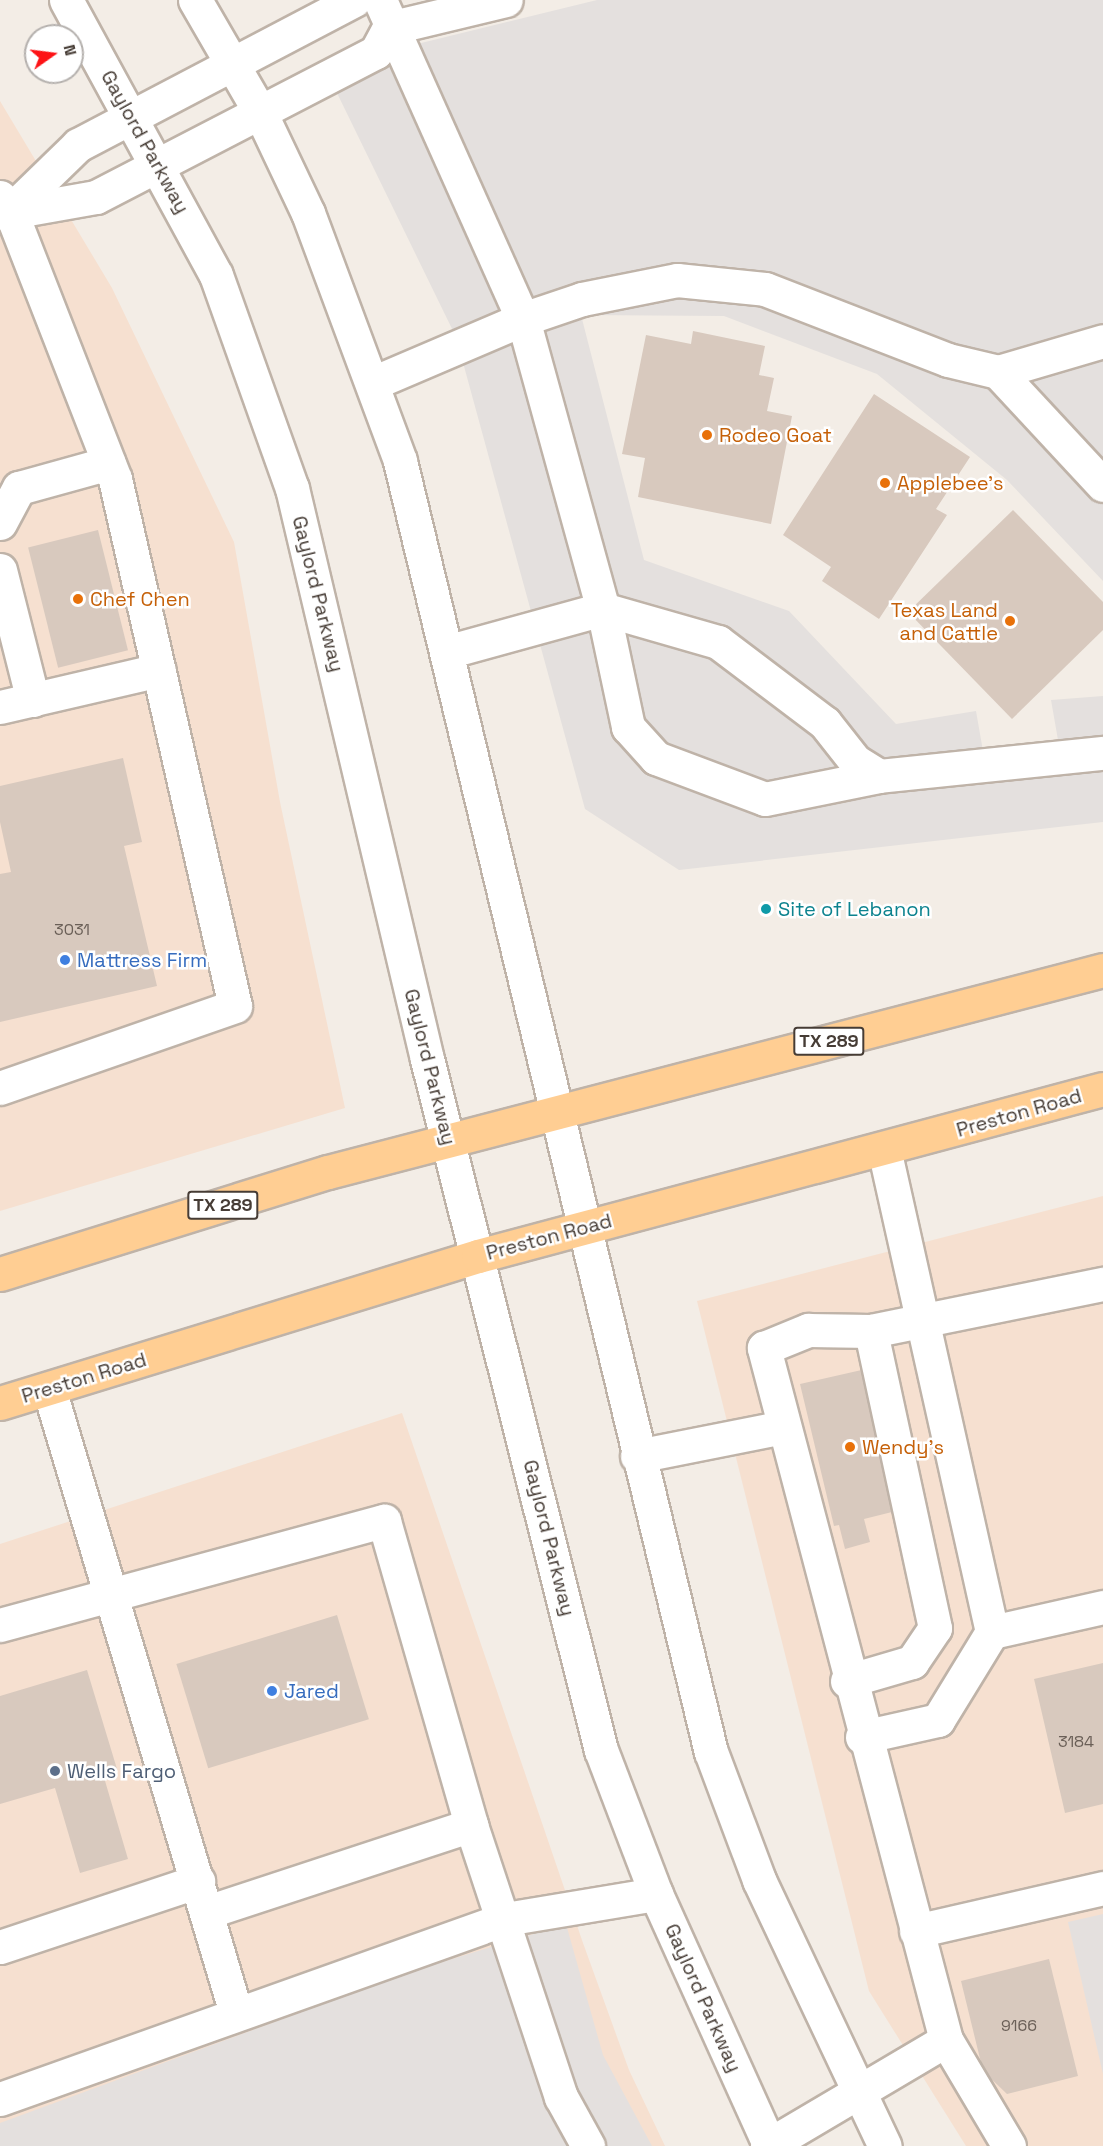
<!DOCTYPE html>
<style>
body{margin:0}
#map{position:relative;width:1103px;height:2146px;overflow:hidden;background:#f3ede6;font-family:"Space Grotesk",sans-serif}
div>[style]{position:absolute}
.commercial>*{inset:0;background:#f6e0d0}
.parking>*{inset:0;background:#e4e0de}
.building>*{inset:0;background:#d8c9be;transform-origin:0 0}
.roads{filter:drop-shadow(2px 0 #bfb3a8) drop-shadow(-2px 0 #bfb3a8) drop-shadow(0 2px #bfb3a8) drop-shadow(0 -2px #bfb3a8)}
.minor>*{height:33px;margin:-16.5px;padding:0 16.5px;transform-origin:16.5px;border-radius:16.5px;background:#fff}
.major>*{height:33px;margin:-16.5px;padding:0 16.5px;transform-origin:16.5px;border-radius:16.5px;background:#ffce93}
.dots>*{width:16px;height:16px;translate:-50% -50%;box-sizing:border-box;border:3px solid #fff;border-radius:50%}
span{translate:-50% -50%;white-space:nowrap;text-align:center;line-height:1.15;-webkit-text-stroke:5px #fff;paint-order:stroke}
.number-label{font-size:16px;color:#6a5f57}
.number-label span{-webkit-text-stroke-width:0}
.shield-label span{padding:2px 4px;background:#fff;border:2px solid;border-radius:4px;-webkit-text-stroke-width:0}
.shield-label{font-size:18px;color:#463c35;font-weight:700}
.street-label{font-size:20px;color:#463c35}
.food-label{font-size:20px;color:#c56008}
.left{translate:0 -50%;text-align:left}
.right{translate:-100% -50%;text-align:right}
.culture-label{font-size:20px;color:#0d838f}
.shop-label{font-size:20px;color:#366cbe}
.service-label{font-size:20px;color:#4e5e75}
.north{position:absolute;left:24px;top:24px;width:60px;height:60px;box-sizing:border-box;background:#fff;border:2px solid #b5b1ae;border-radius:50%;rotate:76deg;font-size:16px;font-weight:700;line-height:24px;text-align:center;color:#463c35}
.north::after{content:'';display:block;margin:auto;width:21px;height:27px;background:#fd1316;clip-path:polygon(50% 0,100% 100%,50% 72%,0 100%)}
</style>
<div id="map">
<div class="commercial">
<div style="clip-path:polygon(0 101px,112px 288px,234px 542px,280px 802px,345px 1108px,0 1211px)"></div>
<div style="clip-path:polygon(1103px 1196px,1103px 2146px,966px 2146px,869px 1991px,697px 1301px)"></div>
<div style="clip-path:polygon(402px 1413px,583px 1943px,629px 2070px,665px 2146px,0 2146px,0 1544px)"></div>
</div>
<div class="parking">
<div style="clip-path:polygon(597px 0,1103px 0,1103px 581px,1007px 480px,877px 374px,724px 316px,581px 315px,644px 560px,789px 611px,896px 724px,976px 711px,983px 751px,1058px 740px,1051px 700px,1103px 696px,1103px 822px,679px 870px,585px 809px,456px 337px,336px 91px,417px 44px)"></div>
<div style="clip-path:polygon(1103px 1914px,1103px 2074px,1068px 1922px)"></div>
<div style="clip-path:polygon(566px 1924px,603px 2055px,652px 2146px,0 2146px,0 2123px,416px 1970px)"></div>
</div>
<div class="building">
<div style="clip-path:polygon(693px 331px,765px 346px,759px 375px,774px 378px,767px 411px,792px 416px,771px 524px,638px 497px,645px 458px,622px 454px,646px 335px,691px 344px)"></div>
<div style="clip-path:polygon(874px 394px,970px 457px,936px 509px,947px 515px,879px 619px,822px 581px,831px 567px,783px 535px)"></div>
<div style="clip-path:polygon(1013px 510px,1103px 602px,1103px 630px,1012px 719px,908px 612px)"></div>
<div style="left:98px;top:530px;width:124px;height:72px;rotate:76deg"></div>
<div style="clip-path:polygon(123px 758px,142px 842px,124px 846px,157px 986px,0 1022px,0 874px,11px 872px,0 822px,0 786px)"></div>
<div style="clip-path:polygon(866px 1369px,900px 1510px,864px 1519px,870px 1542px,845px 1549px,839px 1525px,834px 1526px,800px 1384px)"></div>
<div style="left:337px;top:1615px;width:109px;height:168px;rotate:73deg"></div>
<div style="clip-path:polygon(1103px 1663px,1103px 1804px,1065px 1813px,1034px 1679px)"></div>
<div style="clip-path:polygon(87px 1670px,117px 1769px,103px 1774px,128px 1859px,80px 1873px,55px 1788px,0 1804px,0 1696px)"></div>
<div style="clip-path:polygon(1049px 1959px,1078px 2076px,1007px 2094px,983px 2071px,961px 1981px)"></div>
</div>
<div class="roads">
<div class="minor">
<div style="left:66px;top:0;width:313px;rotate:61.4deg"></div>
<div style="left:216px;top:275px;width:226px;rotate:70.4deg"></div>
<div style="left:292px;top:488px;width:587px;rotate:76.7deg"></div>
<div style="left:427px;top:1059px;width:713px;rotate:75.87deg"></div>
<div style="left:601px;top:1750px;width:154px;rotate:69.1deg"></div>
<div style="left:656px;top:1894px;width:277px;rotate:65.7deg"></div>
<div style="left:195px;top:0;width:129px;rotate:59.9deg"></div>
<div style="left:260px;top:112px;width:112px;rotate:64.6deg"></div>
<div style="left:308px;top:213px;width:265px;rotate:69.6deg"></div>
<div style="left:400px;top:461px;width:1328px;rotate:76.46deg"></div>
<div style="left:711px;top:1752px;width:137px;rotate:69.4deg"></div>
<div style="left:759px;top:1880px;width:294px;rotate:64.7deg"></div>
<div style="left:380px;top:0;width:350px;rotate:65.9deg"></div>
<div style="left:523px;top:319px;width:301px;rotate:74.6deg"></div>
<div style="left:603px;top:609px;width:121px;rotate:78deg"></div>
<div style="left:628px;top:727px;width:42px;rotate:47.9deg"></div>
<div style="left:656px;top:758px;width:116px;rotate:20.6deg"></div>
<div style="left:765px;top:799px;width:116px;rotate:-11.4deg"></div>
<div style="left:0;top:197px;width:19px;rotate:54deg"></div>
<div style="left:11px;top:212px;width:287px;rotate:68.7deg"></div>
<div style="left:115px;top:479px;width:540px;rotate:77.17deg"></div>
<div style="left:235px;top:1006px;width:249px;rotate:160.8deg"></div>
<div style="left:11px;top:212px;width:86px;rotate:-10deg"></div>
<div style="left:96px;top:197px;width:315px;rotate:-27.4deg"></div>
<div style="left:376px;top:52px;width:27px;rotate:-62deg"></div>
<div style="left:389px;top:28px;width:120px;rotate:-13.5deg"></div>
<div style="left:7px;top:214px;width:99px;rotate:-44.2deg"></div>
<div style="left:78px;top:145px;width:312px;rotate:-27.7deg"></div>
<div style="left:998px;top:372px;width:154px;rotate:47.1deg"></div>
<div style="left:373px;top:383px;width:163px;rotate:-23.1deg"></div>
<div style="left:523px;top:319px;width:62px;rotate:-18.7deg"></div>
<div style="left:582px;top:299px;width:97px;rotate:-11.3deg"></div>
<div style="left:677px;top:280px;width:88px;rotate:5.8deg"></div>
<div style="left:765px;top:289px;width:196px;rotate:21.2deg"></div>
<div style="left:948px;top:360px;width:51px;rotate:13.5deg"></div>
<div style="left:998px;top:372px;width:109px;rotate:-16.4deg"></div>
<div style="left:0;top:523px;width:40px;rotate:-62deg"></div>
<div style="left:19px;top:488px;width:93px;rotate:-15.5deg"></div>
<div style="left:0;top:570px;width:134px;rotate:75.8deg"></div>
<div style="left:450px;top:651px;width:159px;rotate:-15.4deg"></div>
<div style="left:603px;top:609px;width:120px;rotate:16deg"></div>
<div style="left:718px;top:642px;width:134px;rotate:37.1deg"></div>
<div style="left:825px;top:723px;width:48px;rotate:51.7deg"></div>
<div style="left:855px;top:761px;width:28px;rotate:32deg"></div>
<div style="left:879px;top:776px;width:225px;rotate:-5.9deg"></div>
<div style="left:0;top:707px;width:163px;rotate:-13.1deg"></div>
<div style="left:49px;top:1389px;width:651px;rotate:73.32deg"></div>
<div style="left:637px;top:1456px;width:149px;rotate:-11.2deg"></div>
<div style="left:0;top:1625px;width:398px;rotate:-15.2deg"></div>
<div style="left:384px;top:1521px;width:316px;rotate:74deg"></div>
<div style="left:992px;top:1632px;width:114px;rotate:-12.7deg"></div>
<div style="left:847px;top:1681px;width:68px;rotate:-16.3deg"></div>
<div style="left:912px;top:1662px;width:41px;rotate:-55.9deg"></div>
<div style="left:935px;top:1628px;width:304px;rotate:-102.2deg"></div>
<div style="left:862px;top:1737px;width:78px;rotate:-12.6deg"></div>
<div style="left:938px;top:1720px;width:103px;rotate:-58.5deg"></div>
<div style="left:992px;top:1632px;width:495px;rotate:-102.6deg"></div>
<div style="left:207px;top:1912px;width:278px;rotate:-18.2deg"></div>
<div style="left:471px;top:1825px;width:287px;rotate:71.7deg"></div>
<div style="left:561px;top:2097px;width:56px;rotate:61.1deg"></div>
<div style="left:916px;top:1931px;width:192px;rotate:-12.9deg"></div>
<div style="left:0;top:1947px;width:209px;rotate:-18.4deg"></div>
<div style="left:0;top:2099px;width:536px;rotate:-19.62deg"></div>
<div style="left:505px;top:1919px;width:153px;rotate:-9.4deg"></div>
<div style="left:767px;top:2146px;width:208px;rotate:-30.6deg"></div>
<div style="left:1009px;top:2146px;width:123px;rotate:-120.7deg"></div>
<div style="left:946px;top:2040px;width:716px;rotate:-104.74deg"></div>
<div style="left:764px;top:1348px;width:48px;rotate:-22.2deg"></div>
<div style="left:808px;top:1330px;width:63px;rotate:0.9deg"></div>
<div style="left:871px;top:1331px;width:237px;rotate:-11.5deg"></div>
</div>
<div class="major">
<div style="left:0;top:1274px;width:343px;rotate:-17.3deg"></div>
<div style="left:328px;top:1172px;width:801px;rotate:-14.61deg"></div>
<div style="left:0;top:1403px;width:500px;rotate:-17.09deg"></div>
<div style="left:478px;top:1256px;width:647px;rotate:-14.96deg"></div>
</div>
</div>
<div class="dots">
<div style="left:707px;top:435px;background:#e8710a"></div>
<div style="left:885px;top:483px;background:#e8710a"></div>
<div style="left:78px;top:599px;background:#e8710a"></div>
<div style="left:1010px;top:621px;background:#e8710a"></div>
<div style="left:766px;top:909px;background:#0f9aa8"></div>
<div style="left:65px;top:960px;background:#3f7fe0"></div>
<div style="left:850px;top:1447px;background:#e8710a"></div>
<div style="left:272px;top:1691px;background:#3f7fe0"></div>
<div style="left:55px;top:1771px;background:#5c6f8a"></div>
</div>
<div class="number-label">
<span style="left:72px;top:930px">3031</span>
<span style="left:1076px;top:1742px">3184</span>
<span style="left:1019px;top:2026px">9166</span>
</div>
<div class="shield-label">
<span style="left:829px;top:1041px">TX 289</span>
<span style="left:223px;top:1205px">TX 289</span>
</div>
<div class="street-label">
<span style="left:145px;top:142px;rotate:61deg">Gaylord Parkway</span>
<span style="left:318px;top:594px;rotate:76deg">Gaylord Parkway</span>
<span style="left:430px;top:1067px;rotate:76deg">Gaylord Parkway</span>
<span style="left:1019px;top:1113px;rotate:-16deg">Preston Road</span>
<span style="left:549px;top:1237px;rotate:-15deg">Preston Road</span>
<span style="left:84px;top:1378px;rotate:-17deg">Preston Road</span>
<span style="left:549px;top:1538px;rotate:76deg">Gaylord Parkway</span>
<span style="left:703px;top:1998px;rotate:66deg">Gaylord Parkway</span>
</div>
<div class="food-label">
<span class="left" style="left:719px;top:435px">Rodeo Goat</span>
<span class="left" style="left:897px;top:483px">Applebee's</span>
<span class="left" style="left:90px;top:599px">Chef Chen</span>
<span class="right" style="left:998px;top:622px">Texas Land<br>and Cattle</span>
<span class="left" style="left:862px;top:1447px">Wendy's</span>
</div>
<div class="culture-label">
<span class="left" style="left:778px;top:909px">Site of Lebanon</span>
</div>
<div class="shop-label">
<span class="left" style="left:77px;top:960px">Mattress Firm</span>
<span class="left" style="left:284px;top:1691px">Jared</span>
</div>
<div class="service-label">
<span class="left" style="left:67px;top:1771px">Wells Fargo</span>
</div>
<div class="north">N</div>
</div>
